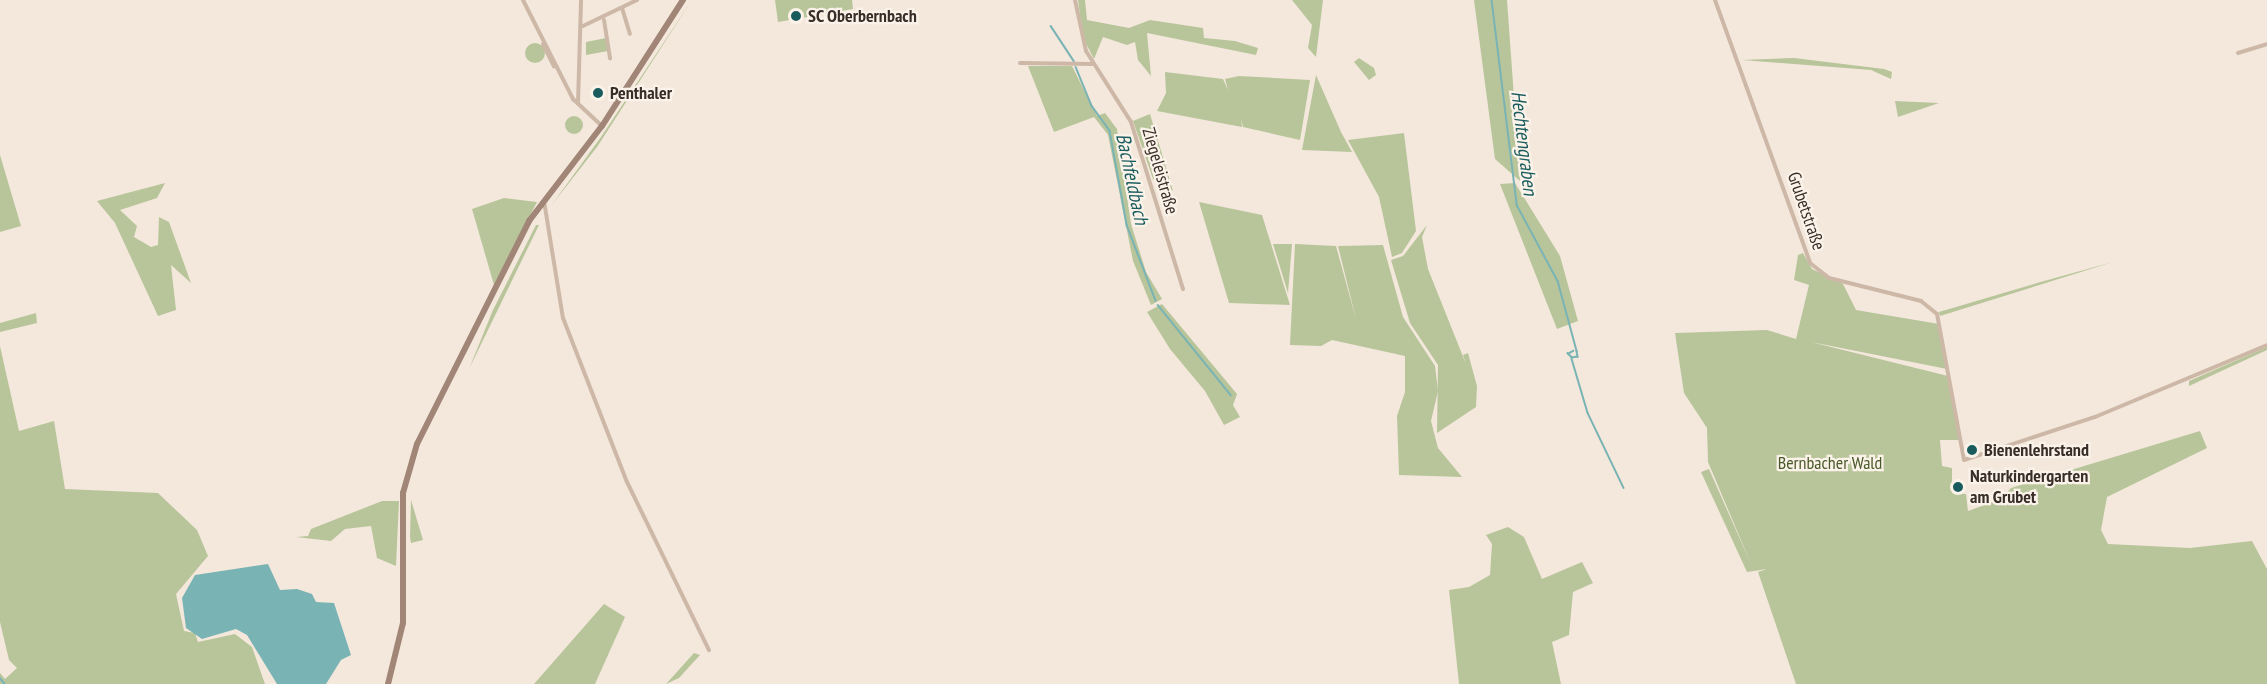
<!DOCTYPE html>
<meta charset="utf-8">
<style>
body{margin:0}
#map{position:relative;width:2267px;height:684px;overflow:hidden;background:#f4e8dc;font-family:"PT Sans Narrow",sans-serif}
div>[style]{position:absolute}
.green>*{inset:0;background:#b8c59b}
.round{border-radius:50%}
.water>*{inset:0;background:#79b3b4}
.stream>*{height:1.5px;margin:-0.75px;padding:0 0.75px;transform-origin:0.75px;border-radius:0.75px;background:#79b3b4}
.minor>*{height:4px;margin:-2px;padding:0 2px;transform-origin:2px;border-radius:2px;background:#cdb8a7}
.secondary>*{height:6px;margin:-3px;padding:0 3px;transform-origin:3px;border-radius:3px;background:#a18678}
.dots>*{width:16px;height:16px;translate:-50% -50%;box-sizing:border-box;border:3px solid #fbf3e9;border-radius:50%}
span{translate:-50% -50%;white-space:nowrap;text-align:center;line-height:1.15;-webkit-text-stroke:4.5px #fbf3e9;paint-order:stroke}
.poi-label{font-size:18px;color:#392d28;font-weight:700}
.left{translate:0 -50%;text-align:left}
.street-label{font-size:18px;color:#392d28}
.park-label{font-size:18px;color:#495a2a}
.water-label{font-size:20px;color:#1a5c5e;font-style:italic}
</style>
<div id="map">
<div class="green">
<div style="clip-path:polygon(692px 0,597px 147px,551px 206px,601px 137px)"></div>
<div style="clip-path:polygon(775px 0,852px 0,853px 9px,778px 22px)"></div>
<div style="clip-path:polygon(1078px 0,1085px 0,1087px 20px,1129px 28px,1150px 20px,1203px 28px,1204px 38px,1235px 41px,1258px 48px,1256px 55px,1147px 33px,1151px 76px,1138px 60px,1135px 42px,1127px 45px,1103px 37px,1094px 59px,1083px 38px)"></div>
<div style="clip-path:polygon(1292px 0,1323px 0,1316px 57px,1308px 48px,1312px 25px)"></div>
<div style="clip-path:polygon(1474px 0,1507px 0,1520px 181px,1495px 159px)"></div>
<div style="clip-path:polygon(606px 38px,608px 51px,586px 55px,586px 42px)"></div>
<div class="round" style="left:525px;top:43px;width:20px;height:20px"></div>
<div style="clip-path:polygon(1359px 58px,1374px 68px,1376px 75px,1369px 80px,1354px 62px)"></div>
<div style="clip-path:polygon(1794px 58px,1884px 69px,1892px 72px,1891px 79px,1871px 70px,1742px 60px)"></div>
<div style="clip-path:polygon(1028px 66px,1072px 66px,1097px 116px,1105px 113px,1117px 129px,1131px 224px,1146px 272px,1162px 299px,1151px 305px,1133px 261px,1108px 135px,1094px 117px,1054px 132px)"></div>
<div style="clip-path:polygon(1165px 72px,1223px 79px,1228px 90px,1225px 79px,1239px 76px,1310px 80px,1300px 140px,1243px 127px,1241px 119px,1242px 127px,1157px 111px,1166px 93px)"></div>
<div style="clip-path:polygon(1316px 75px,1341px 132px,1352px 152px,1302px 150px)"></div>
<div style="clip-path:polygon(1895px 101px,1939px 103px,1898px 117px)"></div>
<div style="clip-path:polygon(1150px 114px,1173px 191px,1153px 179px,1133px 121px)"></div>
<div class="round" style="left:565px;top:116px;width:18px;height:18px"></div>
<div style="clip-path:polygon(1404px 133px,1416px 231px,1402px 253px,1392px 257px,1379px 197px,1348px 140px)"></div>
<div style="clip-path:polygon(0 155px,21px 226px,0 232px)"></div>
<div style="clip-path:polygon(165px 183px,157px 198px,120px 210px,137px 226px,134px 237px,151px 247px,158px 245px,159px 217px,169px 222px,191px 283px,171px 265px,176px 310px,158px 316px,115px 223px,97px 201px)"></div>
<div style="clip-path:polygon(1515px 183px,1560px 256px,1578px 321px,1557px 329px,1500px 184px)"></div>
<div style="clip-path:polygon(504px 198px,537px 202px,494px 285px,472px 209px)"></div>
<div style="clip-path:polygon(1199px 202px,1262px 215px,1290px 305px,1229px 303px)"></div>
<div style="clip-path:polygon(536px 225px,539px 225px,469px 369px,493px 310px)"></div>
<div style="clip-path:polygon(1427px 225px,1422px 237px,1428px 269px,1466px 364px,1463px 355px,1468px 353px,1477px 386px,1476px 407px,1437px 433px,1438px 365px,1410px 323px,1391px 260px,1403px 256px)"></div>
<div style="clip-path:polygon(1273px 244px,1292px 244px,1288px 293px)"></div>
<div style="clip-path:polygon(1295px 244px,1336px 246px,1356px 319px,1338px 246px,1383px 245px,1403px 317px,1435px 366px,1438px 391px,1431px 421px,1438px 448px,1462px 477px,1399px 475px,1397px 416px,1405px 392px,1405px 356px,1332px 340px,1321px 346px,1290px 345px)"></div>
<div style="clip-path:polygon(1803px 253px,1812px 269px,1843px 284px,1856px 310px,1939px 324px,1947px 369px,1811px 342px,1948px 376px,1959px 440px,1940px 440px,1942px 466px,1952px 468px,1952px 493px,1966px 494px,1968px 511px,2001px 499px,2011px 488px,2200px 431px,2207px 448px,2107px 497px,2101px 530px,2108px 544px,2190px 548px,2252px 541px,2267px 569px,2267px 684px,1796px 684px,1758px 572px,1767px 569px,1747px 572px,1701px 472px,1709px 469px,1751px 564px,1708px 462px,1707px 428px,1684px 393px,1675px 333px,1767px 330px,1796px 339px,1809px 285px,1794px 280px,1798px 255px)"></div>
<div style="clip-path:polygon(2113px 262px,1940px 316px,1939px 312px,2037px 283px)"></div>
<div style="clip-path:polygon(1162px 304px,1237px 394px,1233px 405px,1240px 417px,1224px 425px,1205px 391px,1170px 349px,1147px 312px)"></div>
<div style="clip-path:polygon(36px 313px,37px 323px,0 332px,0 323px)"></div>
<div style="clip-path:polygon(0 346px,19px 431px,54px 421px,65px 489px,158px 493px,197px 530px,208px 556px,176px 594px,184px 631px,195px 633px,198px 642px,235px 634px,252px 647px,265px 684px,0 684px,0 673px,5px 679px,17px 668px,9px 660px,0 622px)"></div>
<div style="clip-path:polygon(2267px 347px,2267px 350px,2189px 386px,2189px 381px)"></div>
<div style="clip-path:polygon(411px 500px,423px 540px,411px 543px,410px 537px)"></div>
<div style="clip-path:polygon(382px 501px,399px 501px,396px 566px,377px 558px,371px 526px,345px 529px,331px 541px,296px 537px,308px 536px,311px 529px)"></div>
<div style="clip-path:polygon(1508px 527px,1524px 537px,1542px 579px,1582px 562px,1593px 583px,1573px 592px,1569px 635px,1552px 642px,1561px 684px,1459px 684px,1449px 590px,1469px 587px,1490px 575px,1492px 544px,1486px 535px)"></div>
<div style="clip-path:polygon(604px 604px,625px 617px,595px 684px,534px 684px)"></div>
<div style="clip-path:polygon(694px 653px,700px 655px,679px 678px,666px 684px)"></div>
</div>
<div class="water">
<div style="clip-path:polygon(268px 564px,280px 590px,297px 589px,312px 594px,316px 602px,334px 603px,351px 655px,341px 660px,326px 684px,277px 684px,247px 635px,236px 629px,202px 639px,186px 628px,182px 598px,195px 575px)"></div>
</div>
<div class="stream">
<div style="left:1492px;top:0;width:207px;rotate:83deg"></div>
<div style="left:1517px;top:205px;width:86px;rotate:61.7deg"></div>
<div style="left:1558px;top:281px;width:73px;rotate:74.8deg"></div>
<div style="left:1577px;top:351px;width:6px;rotate:81deg"></div>
<div style="left:1578px;top:357px;width:6px;rotate:171deg"></div>
<div style="left:1051px;top:26px;width:42px;rotate:56.7deg"></div>
<div style="left:1076px;top:67px;width:42px;rotate:67.7deg"></div>
<div style="left:1092px;top:106px;width:31px;rotate:54deg"></div>
<div style="left:1110px;top:131px;width:96px;rotate:79.7deg"></div>
<div style="left:1127px;top:225px;width:81px;rotate:69.1deg"></div>
<div style="left:1158px;top:305px;width:116px;rotate:51deg"></div>
<div style="left:1572px;top:358px;width:6px;rotate:-135deg"></div>
<div style="left:1568px;top:354px;width:6px;rotate:-31deg"></div>
<div style="left:1572px;top:359px;width:56px;rotate:73.5deg"></div>
<div style="left:1588px;top:413px;width:83px;rotate:64.4deg"></div>
<div style="left:0;top:678px;width:8px;rotate:50deg"></div>
</div>
<div class="minor">
<div style="left:523px;top:0;width:111px;rotate:63.2deg"></div>
<div style="left:573px;top:99px;width:40px;rotate:43deg"></div>
<div style="left:1075px;top:0;width:52px;rotate:77.8deg"></div>
<div style="left:1086px;top:51px;width:84px;rotate:57.6deg"></div>
<div style="left:1131px;top:122px;width:175px;rotate:72.7deg"></div>
<div style="left:1715px;top:0;width:280px;rotate:70.1deg"></div>
<div style="left:1810px;top:263px;width:24px;rotate:38deg"></div>
<div style="left:1829px;top:278px;width:95px;rotate:14deg"></div>
<div style="left:1921px;top:301px;width:21px;rotate:39deg"></div>
<div style="left:1937px;top:314px;width:148px;rotate:79.5deg"></div>
<div style="left:1964px;top:460px;width:138px;rotate:-18.2deg"></div>
<div style="left:2095px;top:417px;width:186px;rotate:-22.7deg"></div>
<div style="left:622px;top:8px;width:27px;rotate:73deg"></div>
<div style="left:604px;top:20px;width:39px;rotate:81deg"></div>
<div style="left:583px;top:26px;width:60px;rotate:-25.7deg"></div>
<div style="left:543px;top:44px;width:25px;rotate:64deg"></div>
<div style="left:2238px;top:53px;width:30px;rotate:-17deg"></div>
<div style="left:1020px;top:63px;width:73px;rotate:0.8deg"></div>
<div style="left:578px;top:103px;width:103px;rotate:-88.3deg"></div>
<div style="left:544px;top:201px;width:119px;rotate:80.8deg"></div>
<div style="left:563px;top:318px;width:176px;rotate:68.7deg"></div>
<div style="left:627px;top:482px;width:187px;rotate:64deg"></div>
</div>
<div class="secondary">
<div style="left:388px;top:684px;width:63px;rotate:-76.2deg"></div>
<div style="left:403px;top:623px;width:130px;rotate:-90deg"></div>
<div style="left:403px;top:493px;width:51px;rotate:-74.1deg"></div>
<div style="left:417px;top:444px;width:250px;rotate:-63.3deg"></div>
<div style="left:529px;top:221px;width:120px;rotate:-52.5deg"></div>
<div style="left:602px;top:126px;width:150px;rotate:-57.3deg"></div>
</div>
<div class="dots">
<div style="left:796px;top:16px;background:#1a5c5e"></div>
<div style="left:598px;top:93px;background:#1a5c5e"></div>
<div style="left:1972px;top:450px;background:#1a5c5e"></div>
<div style="left:1958px;top:487px;background:#1a5c5e"></div>
</div>
<div class="poi-label">
<span class="left" style="left:808px;top:16px">SC Oberbernbach</span>
<span class="left" style="left:610px;top:93px">Penthaler</span>
<span class="left" style="left:1984px;top:450px">Bienenlehrstand</span>
<span class="left" style="left:1970px;top:487px">Naturkindergarten<br>am Grubet</span>
</div>
<div class="street-label">
<span style="left:1160px;top:171px;rotate:74deg">Ziegeleistraße</span>
<span style="left:1806px;top:211px;rotate:71deg">Grubetstraße</span>
</div>
<div class="park-label">
<span style="left:1830px;top:463px">Bernbacher Wald</span>
</div>
<div class="water-label">
<span style="left:1524px;top:143px;rotate:83deg">Hechtengraben</span>
<span style="left:1132px;top:179px;rotate:78deg">Bachfeldbach</span>
</div>
</div>
